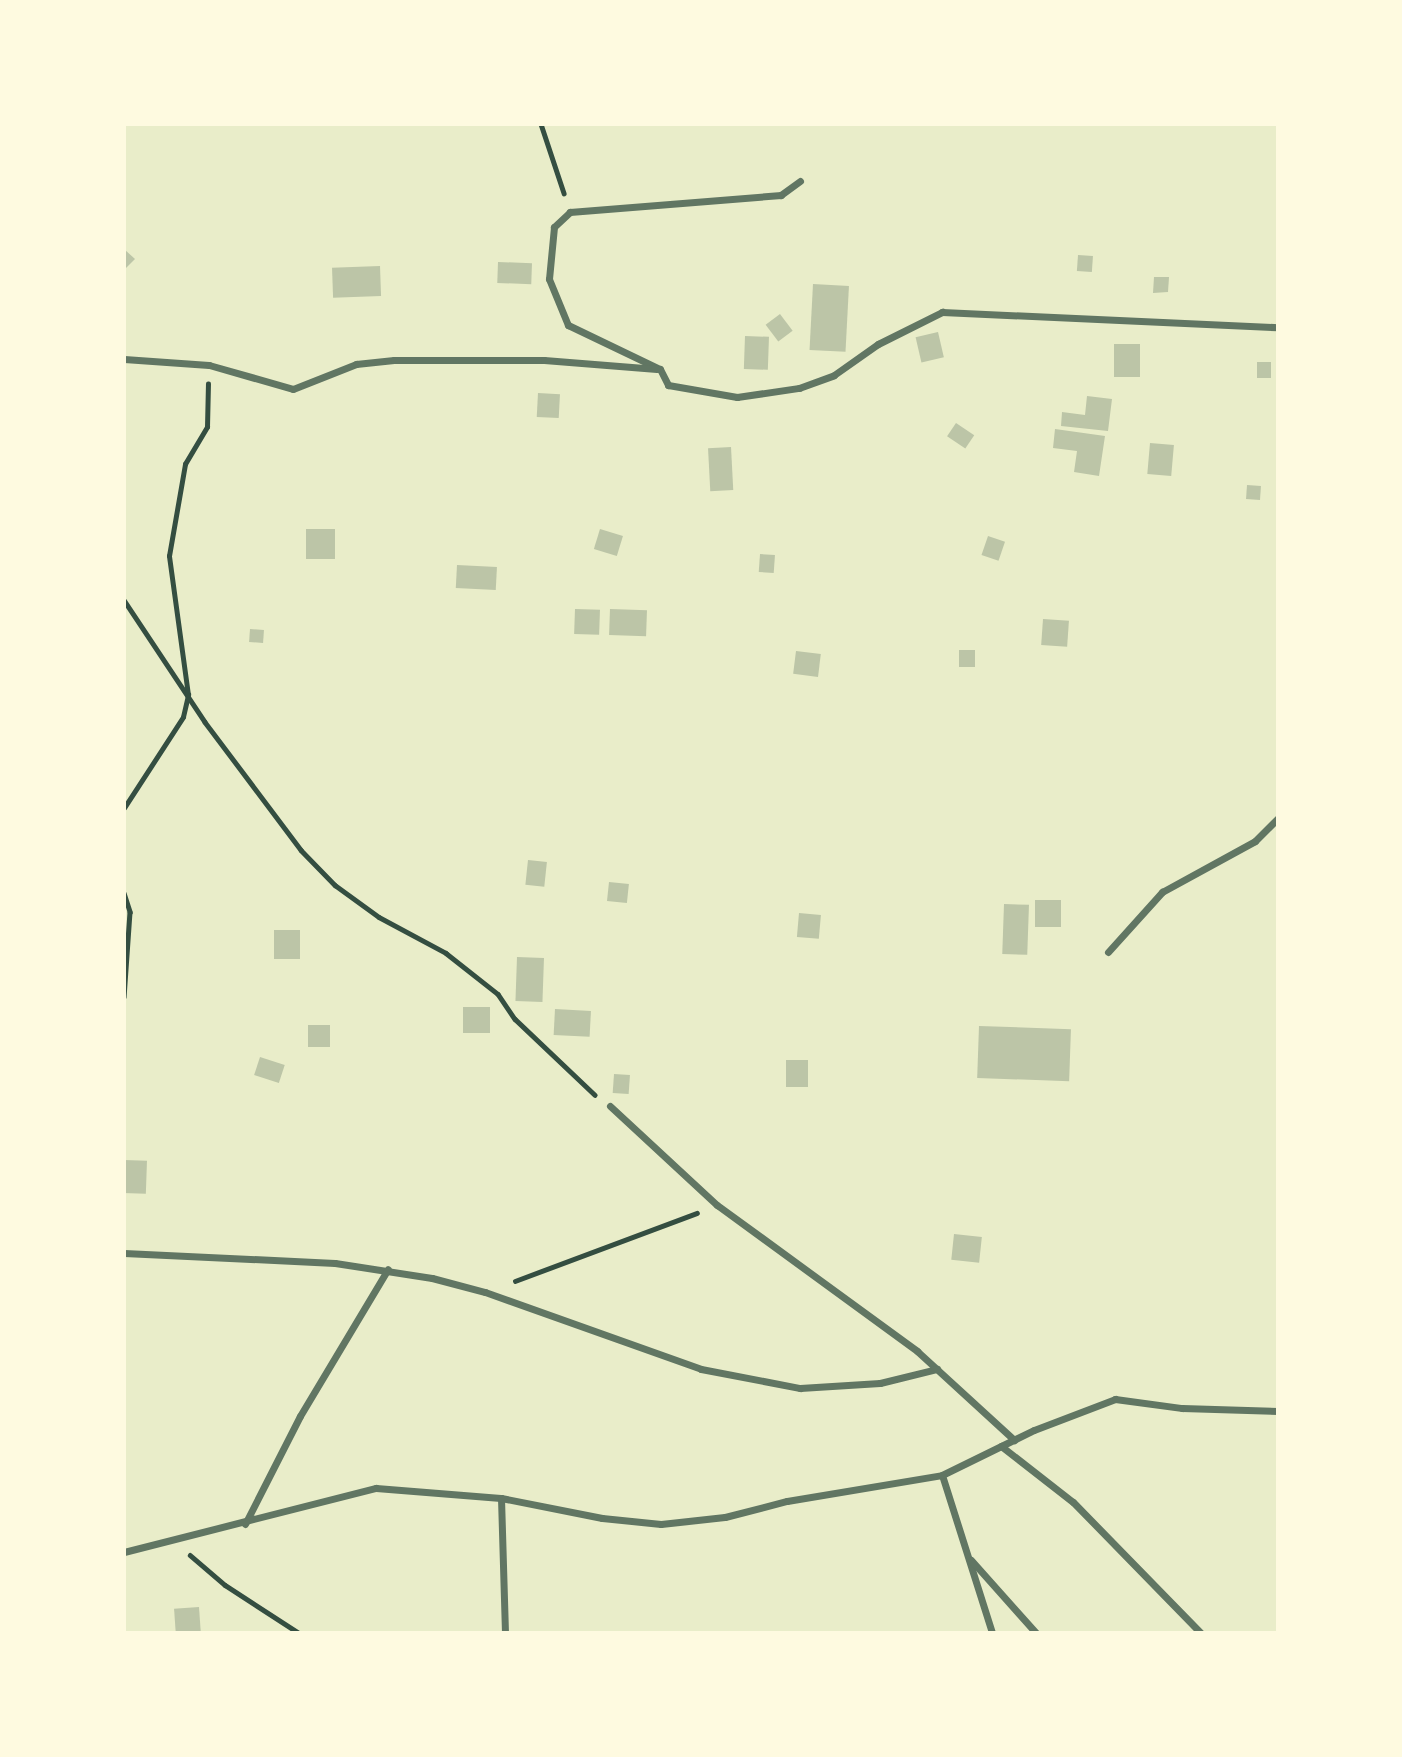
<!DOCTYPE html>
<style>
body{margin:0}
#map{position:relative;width:1402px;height:1757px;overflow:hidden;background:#e9edc9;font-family:Manrope,sans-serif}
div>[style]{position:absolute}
.building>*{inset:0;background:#bcc5a7;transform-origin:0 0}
.path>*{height:4.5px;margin:-2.25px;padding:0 2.25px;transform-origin:2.25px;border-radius:2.25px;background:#344e41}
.minor>*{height:7px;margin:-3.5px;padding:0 3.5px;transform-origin:3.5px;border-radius:3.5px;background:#617663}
span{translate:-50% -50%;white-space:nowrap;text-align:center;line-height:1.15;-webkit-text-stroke:5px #fefae0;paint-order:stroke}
.frame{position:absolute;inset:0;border:126px solid #fefae0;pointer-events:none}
</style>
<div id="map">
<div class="building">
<div style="clip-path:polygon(124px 249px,135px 259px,124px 270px)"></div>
<div style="left:1078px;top:255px;width:15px;height:16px;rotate:4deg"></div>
<div style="left:498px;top:262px;width:34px;height:21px;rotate:2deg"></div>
<div style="left:380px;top:266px;width:30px;height:48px;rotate:88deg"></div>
<div style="clip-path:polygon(1154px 277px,1169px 277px,1168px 292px,1153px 293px)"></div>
<div style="left:813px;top:284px;width:36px;height:66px;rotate:3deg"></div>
<div style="left:780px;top:314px;width:21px;height:18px;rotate:53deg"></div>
<div style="left:938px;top:332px;width:26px;height:23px;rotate:77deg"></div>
<div style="left:745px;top:336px;width:24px;height:33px;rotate:2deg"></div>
<div style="left:1114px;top:344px;width:26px;height:33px"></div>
<div style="left:1257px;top:362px;width:14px;height:16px"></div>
<div style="left:538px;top:393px;width:22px;height:24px;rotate:3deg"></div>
<div style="clip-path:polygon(1087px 396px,1112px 399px,1108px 431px,1061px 426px,1062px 412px,1085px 415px)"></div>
<div style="left:956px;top:423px;width:22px;height:16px;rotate:34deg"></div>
<div style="clip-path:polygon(1055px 429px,1105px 436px,1099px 476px,1074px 472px,1077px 451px,1053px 448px)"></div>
<div style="left:1150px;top:443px;width:24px;height:31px;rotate:5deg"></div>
<div style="left:731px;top:447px;width:43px;height:23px;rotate:87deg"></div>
<div style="left:1247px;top:485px;width:14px;height:14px;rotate:4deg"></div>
<div style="left:306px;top:529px;width:29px;height:30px"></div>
<div style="left:600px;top:529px;width:24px;height:21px;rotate:17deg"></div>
<div style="left:988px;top:536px;width:18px;height:20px;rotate:19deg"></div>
<div style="left:760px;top:554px;width:15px;height:18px;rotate:4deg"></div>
<div style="left:457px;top:565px;width:40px;height:23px;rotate:3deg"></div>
<div style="left:575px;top:609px;width:25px;height:25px;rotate:2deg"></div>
<div style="left:610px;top:609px;width:37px;height:26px;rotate:2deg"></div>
<div style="left:1043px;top:619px;width:26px;height:26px;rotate:4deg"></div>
<div style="left:250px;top:629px;width:14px;height:13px;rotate:4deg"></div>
<div style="left:959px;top:650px;width:16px;height:17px"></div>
<div style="left:796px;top:651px;width:25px;height:23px;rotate:7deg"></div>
<div style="left:528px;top:860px;width:19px;height:25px;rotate:6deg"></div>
<div style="left:609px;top:882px;width:20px;height:19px;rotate:6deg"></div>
<div style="left:1035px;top:900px;width:26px;height:27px"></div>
<div style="left:1004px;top:904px;width:25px;height:50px;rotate:2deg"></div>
<div style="left:799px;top:913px;width:22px;height:24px;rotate:5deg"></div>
<div style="left:274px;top:930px;width:26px;height:29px"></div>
<div style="left:517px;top:957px;width:27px;height:44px;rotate:2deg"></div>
<div style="left:463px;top:1007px;width:27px;height:26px"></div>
<div style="left:555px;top:1009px;width:36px;height:26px;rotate:3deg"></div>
<div style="left:330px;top:1025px;width:22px;height:22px;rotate:90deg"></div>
<div style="left:979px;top:1026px;width:92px;height:52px;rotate:2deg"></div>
<div style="left:260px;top:1057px;width:26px;height:19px;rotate:18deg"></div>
<div style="left:786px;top:1060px;width:22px;height:27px"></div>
<div style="left:614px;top:1074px;width:16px;height:19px;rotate:4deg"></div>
<div style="left:124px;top:1160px;width:23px;height:33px;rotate:2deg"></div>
<div style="left:954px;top:1234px;width:28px;height:26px;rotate:6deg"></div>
<div style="left:199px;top:1607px;width:26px;height:25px;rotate:86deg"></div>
</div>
<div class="path">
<div style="left:541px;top:124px;width:73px;rotate:71.6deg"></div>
<div style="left:124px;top:600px;width:146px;rotate:56.4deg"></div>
<div style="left:205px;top:722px;width:160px;rotate:53.1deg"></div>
<div style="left:301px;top:850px;width:49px;rotate:45.8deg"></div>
<div style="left:335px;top:885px;width:54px;rotate:36deg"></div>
<div style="left:379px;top:917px;width:76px;rotate:28.2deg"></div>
<div style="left:446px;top:953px;width:66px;rotate:38.3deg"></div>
<div style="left:498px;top:994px;width:30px;rotate:56deg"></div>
<div style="left:515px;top:1019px;width:110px;rotate:43.5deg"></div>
<div style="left:124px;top:808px;width:108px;rotate:-57deg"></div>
<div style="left:183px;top:717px;width:23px;rotate:-77deg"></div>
<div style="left:188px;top:695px;width:140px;rotate:-97.8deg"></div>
<div style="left:169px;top:556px;width:93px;rotate:-80.1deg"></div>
<div style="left:185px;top:464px;width:43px;rotate:-59.3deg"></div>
<div style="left:207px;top:427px;width:43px;rotate:-88.7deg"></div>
<div style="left:124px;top:893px;width:20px;rotate:72deg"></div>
<div style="left:130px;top:912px;width:85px;rotate:94deg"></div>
<div style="left:515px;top:1281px;width:194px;rotate:-20.5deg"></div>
<div style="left:190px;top:1555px;width:46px;rotate:40.6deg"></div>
<div style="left:225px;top:1585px;width:88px;rotate:33deg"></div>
</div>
<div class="minor">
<div style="left:800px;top:181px;width:24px;rotate:144deg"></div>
<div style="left:781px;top:195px;width:212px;rotate:175.4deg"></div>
<div style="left:570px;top:212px;width:22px;rotate:137deg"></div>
<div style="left:554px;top:227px;width:52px;rotate:95.5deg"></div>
<div style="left:549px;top:279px;width:50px;rotate:67.6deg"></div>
<div style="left:568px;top:325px;width:102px;rotate:25.6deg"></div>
<div style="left:660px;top:369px;width:18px;rotate:63deg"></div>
<div style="left:668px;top:385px;width:70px;rotate:9.9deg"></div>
<div style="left:737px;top:397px;width:63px;rotate:-8.3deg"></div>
<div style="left:799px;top:388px;width:37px;rotate:-20deg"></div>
<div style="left:834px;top:375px;width:54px;rotate:-35.2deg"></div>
<div style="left:878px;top:344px;width:72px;rotate:-26.6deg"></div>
<div style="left:942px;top:312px;width:336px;rotate:2.6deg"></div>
<div style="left:124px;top:359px;width:85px;rotate:4deg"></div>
<div style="left:209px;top:365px;width:87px;rotate:15.9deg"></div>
<div style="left:293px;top:389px;width:68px;rotate:-21.6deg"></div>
<div style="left:356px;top:364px;width:38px;rotate:-6deg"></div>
<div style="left:394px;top:360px;width:150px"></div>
<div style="left:544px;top:360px;width:113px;rotate:4.6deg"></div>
<div style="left:1108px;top:952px;width:81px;rotate:-48deg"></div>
<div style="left:1162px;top:892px;width:106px;rotate:-28.7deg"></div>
<div style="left:1255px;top:841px;width:33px;rotate:-45deg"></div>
<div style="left:610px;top:1106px;width:146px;rotate:42.8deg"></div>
<div style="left:717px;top:1205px;width:248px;rotate:36.1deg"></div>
<div style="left:917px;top:1351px;width:132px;rotate:42.5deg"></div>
<div style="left:124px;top:1253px;width:211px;rotate:2.7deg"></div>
<div style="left:335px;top:1263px;width:98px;rotate:8.8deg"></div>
<div style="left:432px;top:1278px;width:55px;rotate:14.8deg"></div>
<div style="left:485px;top:1292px;width:229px;rotate:19.6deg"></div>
<div style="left:701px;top:1369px;width:101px;rotate:10.9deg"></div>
<div style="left:800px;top:1388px;width:80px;rotate:-3.6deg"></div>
<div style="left:880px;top:1383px;width:59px;rotate:-13.8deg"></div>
<div style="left:1001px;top:1446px;width:91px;rotate:37.9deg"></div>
<div style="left:1073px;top:1502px;width:183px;rotate:45.7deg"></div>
<div style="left:942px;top:1475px;width:166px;rotate:72.4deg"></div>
<div style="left:501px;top:1498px;width:135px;rotate:88.3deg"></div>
<div style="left:245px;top:1524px;width:121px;rotate:-63deg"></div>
<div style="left:300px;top:1416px;width:171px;rotate:-59.1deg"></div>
<div style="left:124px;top:1552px;width:260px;rotate:-14.3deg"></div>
<div style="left:376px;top:1488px;width:125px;rotate:4.6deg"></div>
<div style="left:501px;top:1498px;width:103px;rotate:11.2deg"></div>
<div style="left:602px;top:1518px;width:59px;rotate:5.8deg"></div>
<div style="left:661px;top:1524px;width:64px;rotate:-6.2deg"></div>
<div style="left:725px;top:1517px;width:64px;rotate:-14.5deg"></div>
<div style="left:787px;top:1501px;width:157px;rotate:-9.5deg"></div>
<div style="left:942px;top:1475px;width:102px;rotate:-26.1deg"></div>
<div style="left:1034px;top:1430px;width:87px;rotate:-20.9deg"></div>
<div style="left:1115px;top:1399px;width:68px;rotate:7.7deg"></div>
<div style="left:1182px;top:1408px;width:96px;rotate:1.8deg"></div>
<div style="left:971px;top:1560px;width:98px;rotate:48.3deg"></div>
</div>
<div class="frame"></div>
</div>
